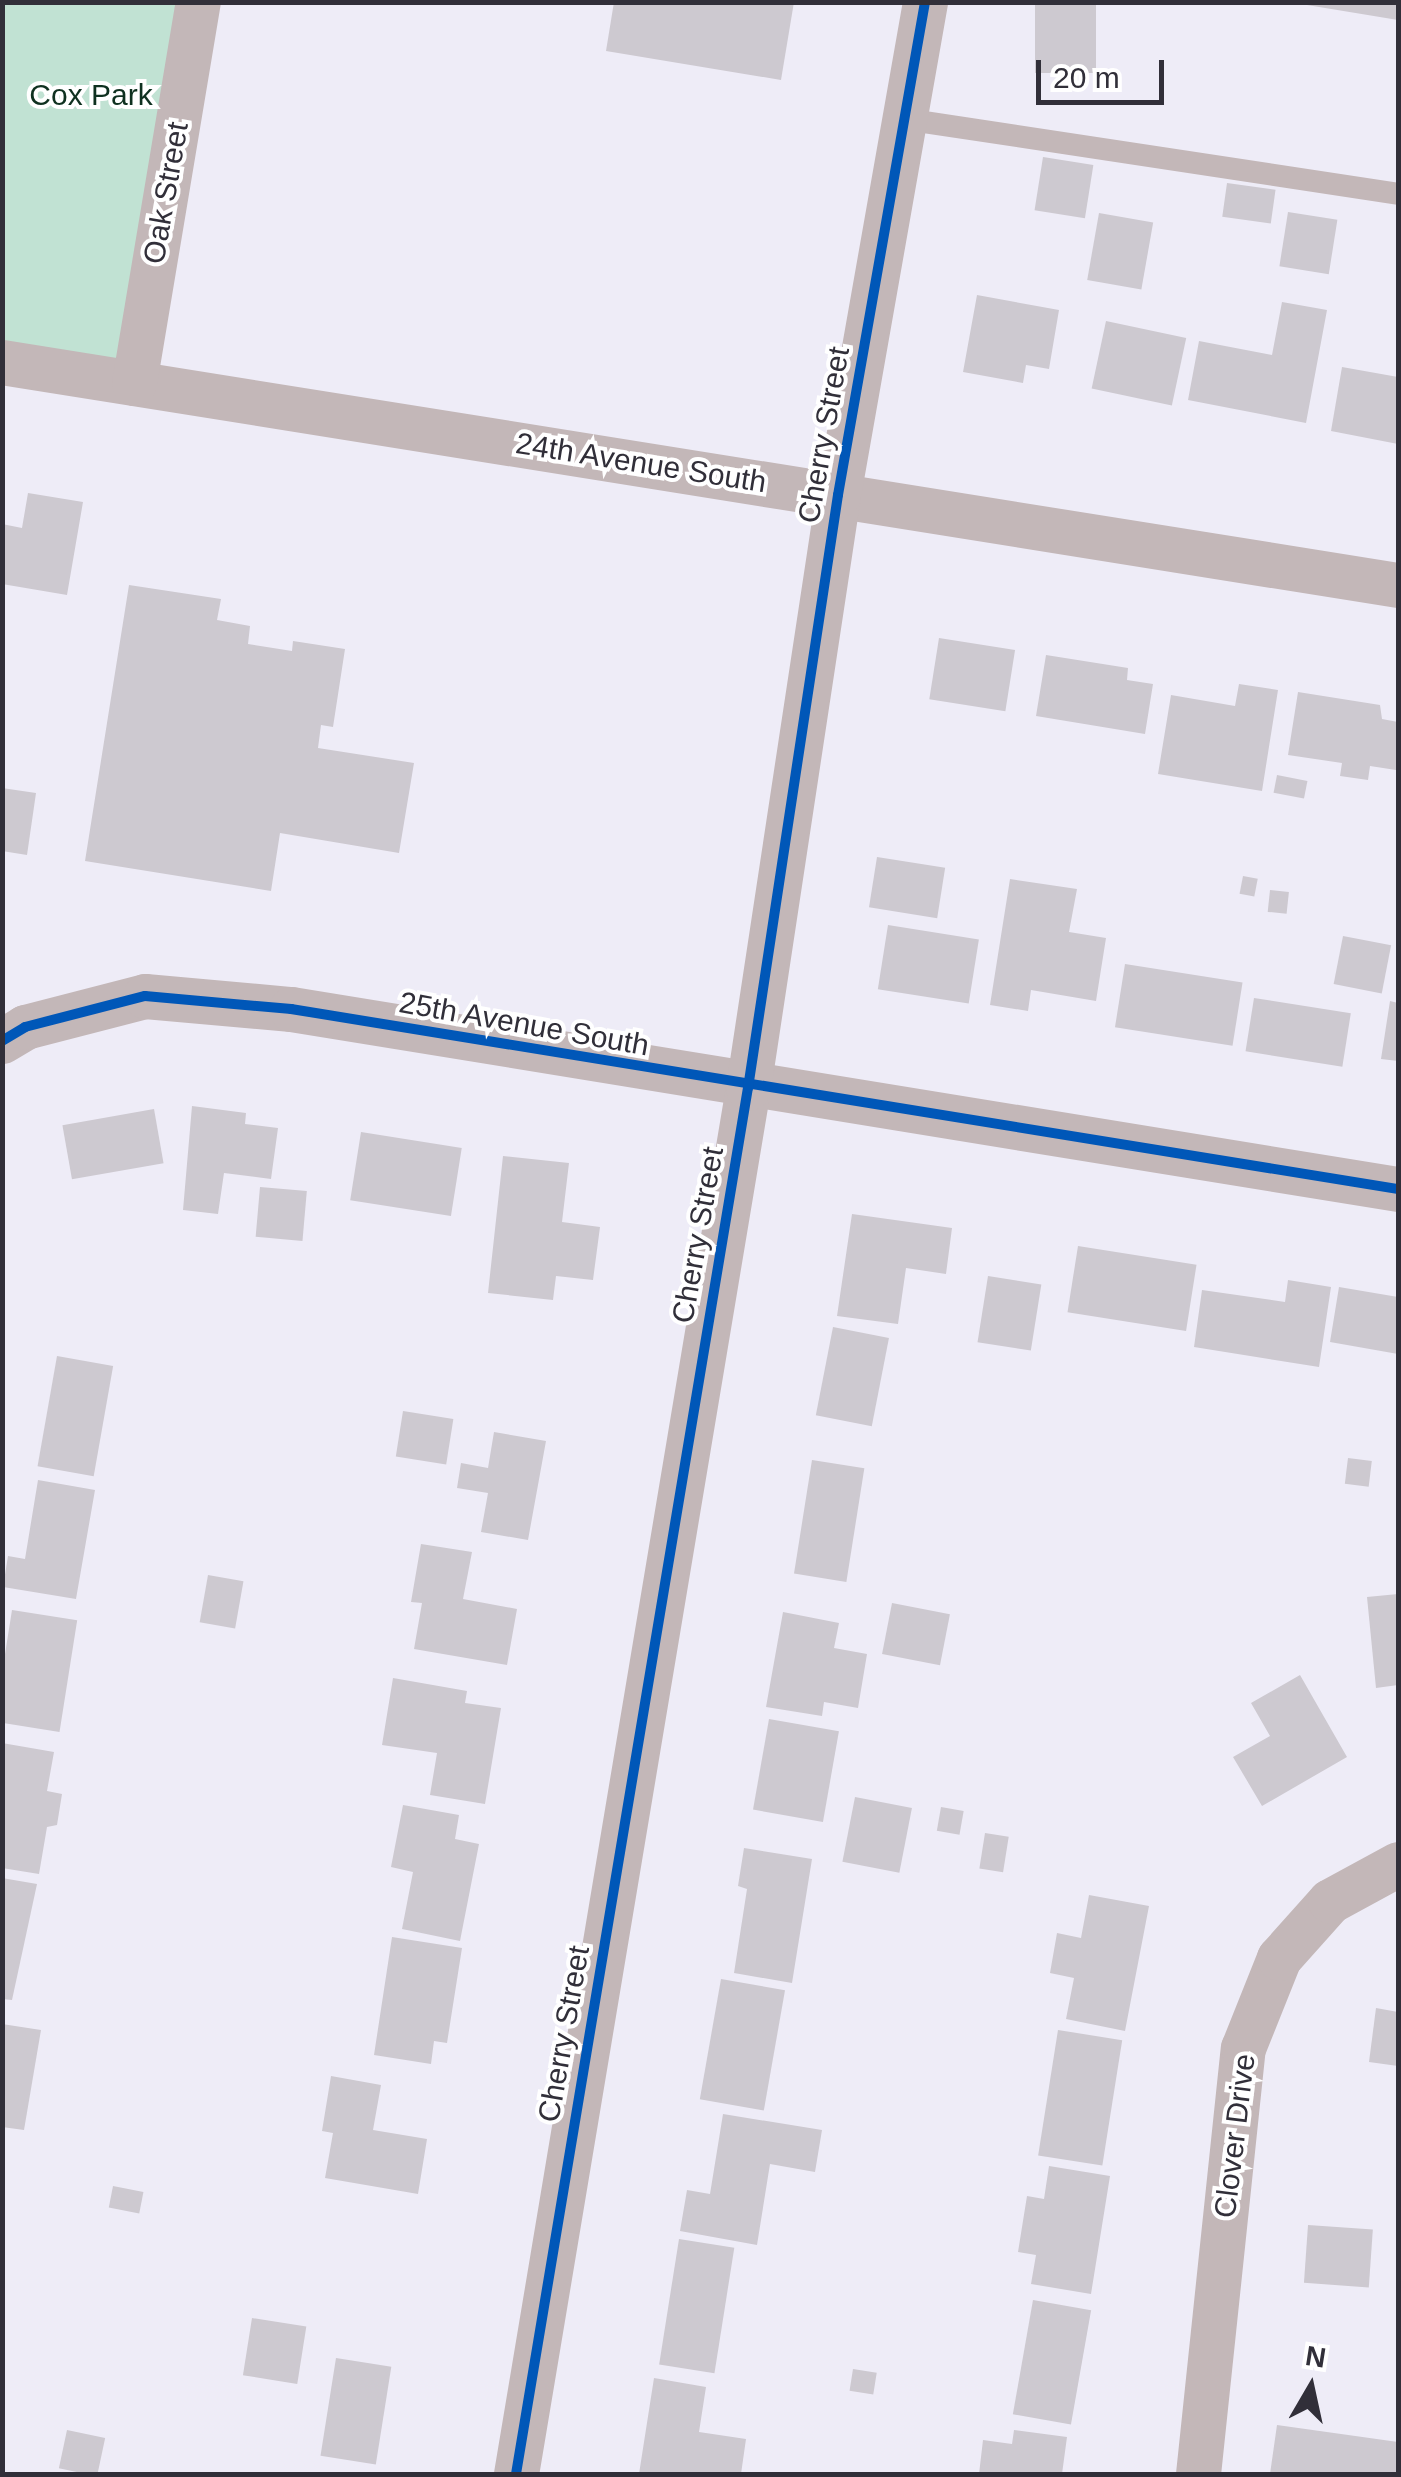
<!DOCTYPE html>
<style>
body{margin:0}
#map{position:relative;width:1401px;height:2477px;overflow:hidden;background:#eeecf7;font-family:Helvetica,sans-serif}
div>[style]{position:absolute}
.green>*{inset:0;background:#c1e2d3}
.building>*{inset:0;background:#cdc9d0;transform-origin:0 0}
.lane>*{height:22px;margin:-11px;padding:0 11px;transform-origin:11px;border-radius:11px;background:#c3b7b8}
.street>*{height:45px;margin:-22.5px;padding:0 22.5px;transform-origin:22.5px;border-radius:22.5px;background:#c3b7b8}
.cycleway>*{height:10px;margin:-5px;padding:0 5px;transform-origin:5px;border-radius:5px;background:#0057b8}
span{translate:-50% -50%;white-space:nowrap;text-align:center;line-height:1.15;-webkit-text-stroke:8px #fff;paint-order:stroke}
.park-label{font-size:30px;color:#0f3120}
.street-label{font-size:30px;color:#312f39}
.frame{position:absolute;inset:0;border:5px solid #312f39;pointer-events:none}
.north{position:absolute;left:1261px;top:2337px;width:100px;height:100px;-webkit-text-stroke:8px #fff;paint-order:stroke;rotate:9deg;font-size:28px;font-weight:700;line-height:40px;text-align:center;color:#312f39}
.north::after{content:'';display:block;margin:auto;width:35px;height:45px;background:#312f39;clip-path:polygon(50% 0,100% 100%,50% 72%,0 100%)}
.scale{position:absolute;left:1036px;top:60px;width:128px;height:45px;box-sizing:border-box;border:5px solid #312f39;border-top:0;padding-left:12px;font-size:30px;line-height:35px;white-space:nowrap;color:#312f39;-webkit-text-stroke:8px #fff;paint-order:stroke}
</style>
<div id="map">
<div class="green">
<div style="clip-path:polygon(2px 3px,198px 3px,134px 383px,3px 362px)"></div>
</div>
<div class="building">
<div style="clip-path:polygon(614px 2px,794px 2px,781px 80px,606px 51px)"></div>
<div style="left:1035px;top:2px;width:61px;height:71px"></div>
<div style="clip-path:polygon(1307px 2px,1398px 2px,1398px 20px,1307px 5px)"></div>
<div style="left:1043px;top:157px;width:51px;height:54px;rotate:9deg"></div>
<div style="left:1227px;top:183px;width:49px;height:34px;rotate:8deg"></div>
<div style="left:1288px;top:212px;width:50px;height:55px;rotate:9deg"></div>
<div style="left:1099px;top:213px;width:55px;height:68px;rotate:10deg"></div>
<div style="clip-path:polygon(977px 295px,1059px 310px,1049px 369px,1026px 365px,1023px 383px,963px 372px)"></div>
<div style="clip-path:polygon(1282px 302px,1327px 310px,1306px 423px,1188px 400px,1199px 341px,1272px 355px)"></div>
<div style="left:1106px;top:321px;width:82px;height:69px;rotate:12deg"></div>
<div style="clip-path:polygon(1342px 367px,1398px 377px,1398px 444px,1331px 431px)"></div>
<div style="clip-path:polygon(28px 493px,83px 502px,67px 595px,2px 584px,2px 524px,22px 528px)"></div>
<div style="clip-path:polygon(129px 585px,221px 599px,217px 620px,250px 626px,248px 644px,292px 651px,293px 641px,345px 649px,333px 727px,321px 725px,318px 748px,414px 763px,399px 853px,280px 833px,271px 891px,85px 861px)"></div>
<div style="left:939px;top:638px;width:77px;height:62px;rotate:9deg"></div>
<div style="clip-path:polygon(1046px 655px,1128px 668px,1127px 680px,1153px 684px,1145px 734px,1036px 716px)"></div>
<div style="clip-path:polygon(1239px 684px,1278px 690px,1262px 791px,1158px 774px,1171px 695px,1235px 706px)"></div>
<div style="clip-path:polygon(1298px 692px,1380px 705px,1382px 719px,1398px 722px,1396px 770px,1370px 766px,1368px 780px,1340px 776px,1342px 763px,1288px 755px)"></div>
<div style="left:1277px;top:775px;width:31px;height:18px;rotate:11deg"></div>
<div style="clip-path:polygon(2px 788px,36px 793px,27px 855px,2px 851px)"></div>
<div style="left:877px;top:857px;width:69px;height:51px;rotate:9deg"></div>
<div style="left:1243px;top:876px;width:15px;height:18px;rotate:11deg"></div>
<div style="clip-path:polygon(1010px 879px,1077px 889px,1069px 932px,1106px 938px,1096px 1001px,1031px 990px,1028px 1011px,990px 1005px)"></div>
<div style="left:1270px;top:890px;width:19px;height:22px;rotate:6deg"></div>
<div style="left:888px;top:925px;width:92px;height:65px;rotate:9deg"></div>
<div style="left:1343px;top:936px;width:49px;height:49px;rotate:11deg"></div>
<div style="left:1125px;top:964px;width:119px;height:64px;rotate:9deg"></div>
<div style="left:1254px;top:998px;width:98px;height:54px;rotate:9deg"></div>
<div style="clip-path:polygon(1390px 1001px,1398px 1003px,1398px 1061px,1381px 1059px)"></div>
<div style="clip-path:polygon(192px 1106px,246px 1113px,245px 1124px,278px 1128px,271px 1179px,224px 1173px,218px 1214px,183px 1210px)"></div>
<div style="left:154px;top:1109px;width:55px;height:93px;rotate:80deg"></div>
<div style="left:361px;top:1132px;width:102px;height:69px;rotate:9deg"></div>
<div style="clip-path:polygon(503px 1156px,569px 1163px,562px 1222px,600px 1227px,593px 1280px,556px 1276px,553px 1300px,488px 1293px)"></div>
<div style="left:260px;top:1187px;width:47px;height:50px;rotate:5deg"></div>
<div style="clip-path:polygon(852px 1214px,952px 1228px,946px 1274px,906px 1268px,898px 1324px,837px 1316px)"></div>
<div style="left:1078px;top:1246px;width:120px;height:67px;rotate:9deg"></div>
<div style="left:988px;top:1276px;width:54px;height:67px;rotate:9deg"></div>
<div style="clip-path:polygon(1288px 1280px,1331px 1287px,1319px 1367px,1194px 1347px,1202px 1290px,1285px 1302px)"></div>
<div style="clip-path:polygon(1339px 1287px,1398px 1297px,1398px 1354px,1330px 1342px)"></div>
<div style="left:833px;top:1327px;width:57px;height:90px;rotate:11deg"></div>
<div style="left:57px;top:1356px;width:57px;height:112px;rotate:10deg"></div>
<div style="left:403px;top:1411px;width:51px;height:46px;rotate:9deg"></div>
<div style="clip-path:polygon(494px 1432px,546px 1441px,528px 1540px,481px 1532px,488px 1493px,457px 1488px,461px 1463px,488px 1468px)"></div>
<div style="left:1348px;top:1458px;width:24px;height:26px;rotate:7deg"></div>
<div style="left:812px;top:1460px;width:53px;height:115px;rotate:9deg"></div>
<div style="clip-path:polygon(38px 1480px,95px 1490px,76px 1599px,3px 1587px,8px 1556px,25px 1559px)"></div>
<div style="clip-path:polygon(421px 1544px,472px 1552px,463px 1599px,517px 1609px,507px 1665px,414px 1649px,422px 1603px,411px 1602px)"></div>
<div style="left:208px;top:1575px;width:36px;height:48px;rotate:10deg"></div>
<div style="clip-path:polygon(1398px 1594px,1398px 1685px,1376px 1688px,1367px 1597px)"></div>
<div style="left:892px;top:1603px;width:59px;height:52px;rotate:11deg"></div>
<div style="left:12px;top:1610px;width:66px;height:113px;rotate:9deg"></div>
<div style="clip-path:polygon(783px 1612px,839px 1623px,834px 1648px,867px 1654px,858px 1708px,824px 1702px,822px 1716px,766px 1707px)"></div>
<div style="clip-path:polygon(1300px 1675px,1347px 1757px,1262px 1806px,1233px 1757px,1270px 1736px,1251px 1703px)"></div>
<div style="clip-path:polygon(393px 1678px,467px 1691px,465px 1703px,501px 1708px,485px 1804px,430px 1795px,437px 1753px,382px 1745px)"></div>
<div style="left:769px;top:1719px;width:71px;height:92px;rotate:10deg"></div>
<div style="clip-path:polygon(2px 1743px,54px 1752px,47px 1791px,62px 1794px,57px 1825px,47px 1827px,39px 1874px,2px 1868px)"></div>
<div style="left:855px;top:1797px;width:58px;height:66px;rotate:11deg"></div>
<div style="clip-path:polygon(403px 1805px,459px 1815px,455px 1839px,479px 1844px,460px 1941px,402px 1929px,413px 1872px,391px 1867px)"></div>
<div style="left:941px;top:1807px;width:23px;height:24px;rotate:10deg"></div>
<div style="left:985px;top:1833px;width:24px;height:36px;rotate:9deg"></div>
<div style="clip-path:polygon(744px 1848px,812px 1859px,792px 1983px,734px 1973px,747px 1889px,738px 1886px)"></div>
<div style="clip-path:polygon(2px 1878px,37px 1884px,12px 2000px,2px 1999px)"></div>
<div style="clip-path:polygon(1089px 1895px,1149px 1906px,1125px 2031px,1066px 2019px,1074px 1978px,1050px 1973px,1057px 1933px,1081px 1938px)"></div>
<div style="clip-path:polygon(392px 1937px,462px 1948px,447px 2043px,434px 2041px,431px 2064px,374px 2055px)"></div>
<div style="left:721px;top:1979px;width:65px;height:122px;rotate:10deg"></div>
<div style="clip-path:polygon(1376px 2008px,1398px 2012px,1398px 2066px,1369px 2062px)"></div>
<div style="clip-path:polygon(2px 2024px,41px 2030px,24px 2130px,2px 2127px)"></div>
<div style="left:1058px;top:2030px;width:65px;height:127px;rotate:9deg"></div>
<div style="clip-path:polygon(331px 2076px,381px 2085px,373px 2130px,427px 2139px,418px 2194px,325px 2178px,333px 2133px,322px 2131px)"></div>
<div style="clip-path:polygon(723px 2114px,822px 2130px,815px 2172px,770px 2164px,757px 2245px,680px 2231px,687px 2190px,710px 2194px)"></div>
<div style="clip-path:polygon(1049px 2166px,1110px 2176px,1091px 2294px,1031px 2284px,1036px 2255px,1018px 2252px,1027px 2196px,1044px 2199px)"></div>
<div style="left:113px;top:2186px;width:31px;height:22px;rotate:11deg"></div>
<div style="left:1308px;top:2225px;width:65px;height:58px;rotate:4deg"></div>
<div style="left:679px;top:2239px;width:56px;height:127px;rotate:9deg"></div>
<div style="left:1033px;top:2300px;width:59px;height:116px;rotate:10deg"></div>
<div style="left:252px;top:2318px;width:55px;height:58px;rotate:9deg"></div>
<div style="left:336px;top:2358px;width:56px;height:99px;rotate:9deg"></div>
<div style="left:853px;top:2369px;width:24px;height:22px;rotate:9deg"></div>
<div style="clip-path:polygon(654px 2378px,706px 2387px,699px 2432px,746px 2439px,741px 2474px,639px 2474px)"></div>
<div style="clip-path:polygon(1277px 2425px,1398px 2442px,1398px 2474px,1270px 2474px)"></div>
<div style="left:67px;top:2430px;width:39px;height:39px;rotate:12deg"></div>
<div style="clip-path:polygon(1014px 2430px,1067px 2437px,1062px 2474px,979px 2474px,983px 2440px,1012px 2444px)"></div>
</div>
<div class="lane">
<div style="left:904px;top:119px;width:500px;rotate:8.6deg"></div>
</div>
<div class="street">
<div style="left:2px;top:362px;width:1414px;rotate:9.08deg"></div>
<div style="left:134px;top:383px;width:386px;rotate:-80.5deg"></div>
<div style="left:2px;top:1041px;width:27px;rotate:-31deg"></div>
<div style="left:25px;top:1027px;width:124px;rotate:-14.5deg"></div>
<div style="left:145px;top:996px;width:147px;rotate:5.1deg"></div>
<div style="left:291px;top:1009px;width:1122px;rotate:9.24deg"></div>
<div style="left:516px;top:2474px;width:1405px;rotate:-80.5deg"></div>
<div style="left:748px;top:1088px;width:600px;rotate:-81.37deg"></div>
<div style="left:838px;top:495px;width:501px;rotate:-79.99deg"></div>
<div style="left:1198px;top:2474px;width:428px;rotate:-84deg"></div>
<div style="left:1243px;top:2048px;width:97px;rotate:-68.2deg"></div>
<div style="left:1279px;top:1958px;width:76px;rotate:-48.2deg"></div>
<div style="left:1330px;top:1901px;width:77px;rotate:-28.6deg"></div>
</div>
<div class="cycleway">
<div style="left:2px;top:1041px;width:27px;rotate:-31deg"></div>
<div style="left:25px;top:1027px;width:124px;rotate:-14.5deg"></div>
<div style="left:145px;top:996px;width:147px;rotate:5.1deg"></div>
<div style="left:291px;top:1009px;width:1122px;rotate:9.24deg"></div>
<div style="left:516px;top:2474px;width:1405px;rotate:-80.5deg"></div>
<div style="left:748px;top:1088px;width:600px;rotate:-81.37deg"></div>
<div style="left:838px;top:495px;width:501px;rotate:-79.99deg"></div>
</div>
<div class="park-label">
<span style="left:91px;top:95px">Cox Park</span>
</div>
<div class="street-label">
<span style="left:166px;top:193px;rotate:-80deg">Oak Street</span>
<span style="left:824px;top:435px;rotate:-80deg">Cherry Street</span>
<span style="left:641px;top:463px;rotate:9deg">24th Avenue South</span>
<span style="left:524px;top:1024px;rotate:10deg">25th Avenue South</span>
<span style="left:698px;top:1235px;rotate:-80deg">Cherry Street</span>
<span style="left:564px;top:2034px;rotate:-80deg">Cherry Street</span>
<span style="left:1235px;top:2136px;rotate:-83deg">Clover Drive</span>
</div>
<div class="frame"></div>
<div class="north">N</div>
<div class="scale">20 m</div>
</div>
